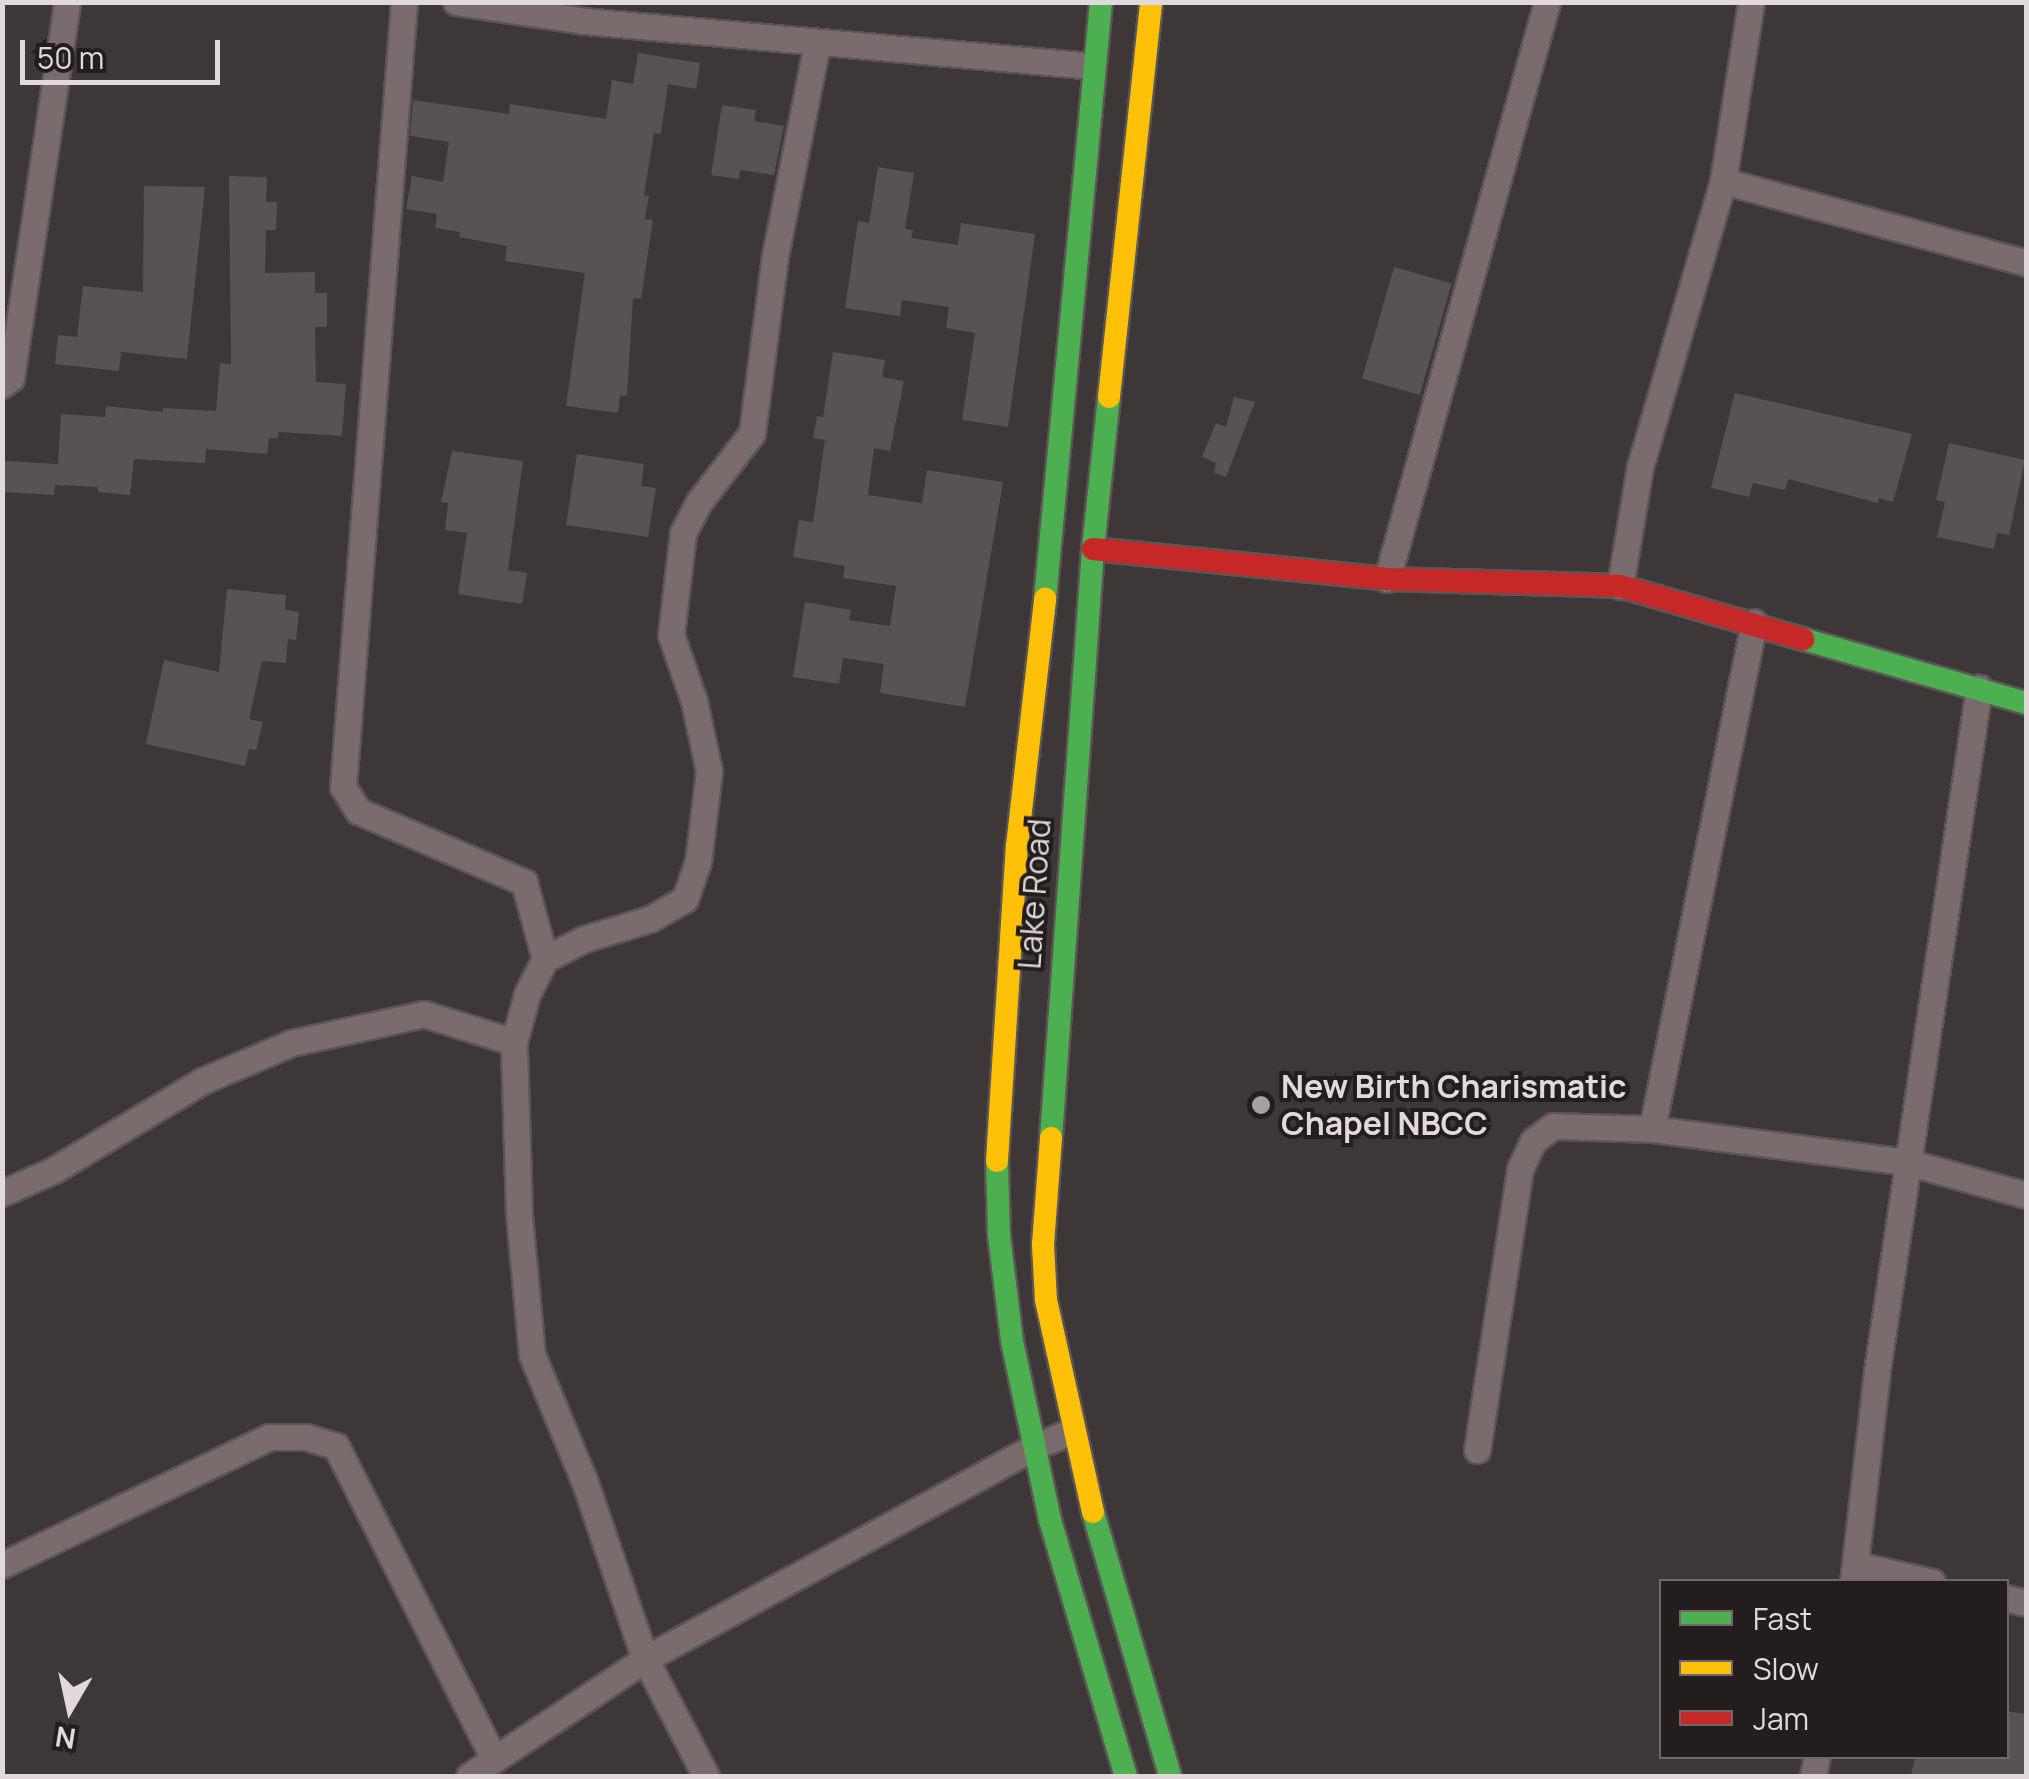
<!DOCTYPE html>
<style>
body{margin:0}
#map{position:relative;width:2029px;height:1779px;overflow:hidden;background:#3e3737;font-family:Manrope,sans-serif}
div>[style]{position:absolute}
.building>*{inset:0;background:#585252;transform-origin:0 0}
.roads{filter:drop-shadow(2px 0 #5b5555) drop-shadow(-2px 0 #5b5555) drop-shadow(0 2px #5b5555) drop-shadow(0 -2px #5b5555)}
.street>*{height:25px;margin:-12.5px;padding:0 12.5px;transform-origin:12.5px;border-radius:12.5px;background:#7a6c6d}
.fast>*{height:22px;margin:-11px;padding:0 11px;transform-origin:11px;border-radius:11px;background:#4caf50}
.slow>*{height:22px;margin:-11px;padding:0 11px;transform-origin:11px;border-radius:11px;background:#ffc107}
.jam>*{height:22px;margin:-11px;padding:0 11px;transform-origin:11px;border-radius:11px;background:#c62828}
.dots>*{width:28px;height:28px;translate:-50% -50%;box-sizing:border-box;border:5px solid #231d1d;border-radius:50%}
span{translate:-50% -50%;white-space:nowrap;text-align:center;line-height:1.15;-webkit-text-stroke:8px #231d1d;paint-order:stroke}
.street-label{font-size:32px;color:#e2d9da}
.poi-label{font-size:32px;color:#e2d9da;font-weight:700}
.left{translate:0 -50%;text-align:left}
.frame{position:absolute;inset:0;border:5px solid #e2d9da;pointer-events:none}
.legend{position:absolute;left:1659px;top:1579px;width:350px;height:180px;box-sizing:border-box;background:#231d1d;border:2px solid #6f6869;margin:0;padding:12px 18px;list-style:none;font-size:30px;color:#e2d9da}
.legend li{display:flex;align-items:center;gap:20px;height:50px}
.legend b{width:50px;border:2px solid #6f6869}
.north{position:absolute;left:20px;top:1659px;width:100px;height:100px;-webkit-text-stroke:8px #231d1d;paint-order:stroke;rotate:189deg;font-size:28px;font-weight:700;line-height:40px;text-align:center;color:#e2d9da}
.north::after{content:'';display:block;margin:auto;width:35px;height:45px;background:#e2d9da;clip-path:polygon(50% 0,100% 100%,50% 72%,0 100%)}
.scale{position:absolute;left:20px;top:40px;width:200px;height:45px;box-sizing:border-box;border:5px solid #e2d9da;border-top:0;padding-left:12px;font-size:30px;line-height:35px;white-space:nowrap;color:#e2d9da;-webkit-text-stroke:8px #231d1d;paint-order:stroke}
</style>
<div id="map">
<div class="building">
<div style="clip-path:polygon(638px 53px,700px 63px,696px 89px,668px 84px,661px 134px,654px 133px,644px 195px,649px 196px,645px 219px,653px 220px,641px 299px,633px 298px,627px 396px,620px 395px,618px 413px,566px 406px,585px 273px,505px 261px,507px 246px,459px 237px,460px 232px,435px 228px,437px 214px,406px 209px,412px 176px,443px 182px,449px 142px,410px 136px,413px 100px,509px 114px,510px 104px,606px 119px,612px 80px,633px 84px)"></div>
<div style="clip-path:polygon(722px 105px,756px 110px,754px 121px,784px 126px,774px 175px,740px 170px,739px 179px,711px 175px)"></div>
<div style="clip-path:polygon(878px 167px,914px 173px,905px 229px,913px 230px,911px 238px,958px 245px,961px 223px,1035px 234px,1008px 427px,962px 420px,975px 333px,946px 328px,949px 307px,902px 300px,900px 316px,845px 308px,858px 221px,869px 223px)"></div>
<div style="clip-path:polygon(229px 176px,267px 177px,266px 202px,277px 202px,276px 230px,266px 230px,265px 273px,315px 272px,315px 293px,327px 293px,327px 327px,315px 327px,316px 382px,346px 384px,342px 436px,278px 432px,278px 438px,269px 438px,267px 454px,206px 449px,205px 463px,134px 459px,130px 495px,98px 492px,98px 487px,55px 485px,54px 495px,2px 492px,4px 461px,58px 464px,61px 414px,105px 417px,106px 406px,163px 412px,163px 408px,216px 411px,220px 363px,231px 364px)"></div>
<div style="clip-path:polygon(144px 186px,205px 187px,187px 359px,121px 352px,119px 371px,55px 364px,58px 335px,77px 337px,83px 286px,143px 292px)"></div>
<div style="left:1394px;top:267px;width:60px;height:116px;rotate:16deg"></div>
<div style="clip-path:polygon(833px 352px,885px 360px,882px 377px,904px 381px,890px 451px,874px 448px,868px 495px,922px 503px,927px 470px,1003px 482px,965px 707px,880px 693px,884px 664px,843px 658px,839px 684px,793px 677px,805px 602px,851px 610px,849px 620px,890px 626px,896px 586px,843px 578px,845px 566px,793px 557px,799px 520px,813px 522px,825px 440px,813px 438px,817px 416px,823px 417px)"></div>
<div style="clip-path:polygon(1735px 393px,1912px 434px,1893px 502px,1879px 498px,1878px 503px,1788px 479px,1785px 490px,1753px 483px,1749px 497px,1711px 488px)"></div>
<div style="clip-path:polygon(1234px 397px,1255px 402px,1226px 477px,1214px 473px,1216px 463px,1202px 457px,1216px 423px,1226px 427px)"></div>
<div style="clip-path:polygon(1949px 443px,2025px 460px,2009px 535px,1997px 533px,1994px 549px,1937px 537px,1945px 502px,1936px 500px)"></div>
<div style="clip-path:polygon(452px 451px,523px 461px,508px 570px,527px 573px,522px 604px,458px 594px,467px 533px,445px 530px,448px 503px,441px 502px)"></div>
<div style="clip-path:polygon(577px 454px,644px 464px,641px 486px,656px 488px,648px 537px,566px 525px)"></div>
<div style="clip-path:polygon(227px 589px,286px 595px,285px 610px,299px 612px,296px 640px,288px 639px,286px 663px,262px 661px,249px 719px,263px 722px,256px 750px,249px 749px,245px 766px,146px 744px,164px 660px,219px 672px)"></div>
<div style="clip-path:polygon(2006px 1711px,2026px 1714px,2026px 1776px,1911px 1776px,1915px 1756px,2006px 1756px)"></div>
</div>
<div class="roads">
<div class="street">
<div style="left:404px;top:2px;width:787px;rotate:94.44deg"></div>
<div style="left:343px;top:787px;width:28px;rotate:58deg"></div>
<div style="left:358px;top:811px;width:181px;rotate:23.2deg"></div>
<div style="left:524px;top:882px;width:80px;rotate:74.7deg"></div>
<div style="left:456px;top:2px;width:129px;rotate:8.4deg"></div>
<div style="left:584px;top:21px;width:511px;rotate:5.05deg"></div>
<div style="left:1723px;top:181px;width:314px;rotate:15.1deg"></div>
<div style="left:2px;top:385px;width:11px;rotate:-38deg"></div>
<div style="left:11px;top:378px;width:380px;rotate:-81.5deg"></div>
<div style="left:1387px;top:579px;width:599px;rotate:-74.5deg"></div>
<div style="left:1620px;top:586px;width:121px;rotate:-80.5deg"></div>
<div style="left:1640px;top:467px;width:298px;rotate:-73.8deg"></div>
<div style="left:1723px;top:181px;width:181px;rotate:-81.1deg"></div>
<div style="left:1652px;top:1129px;width:257px;rotate:7.4deg"></div>
<div style="left:1907px;top:1162px;width:123px;rotate:15.5deg"></div>
<div style="left:2px;top:1193px;width:57px;rotate:-23.9deg"></div>
<div style="left:54px;top:1170px;width:173px;rotate:-31deg"></div>
<div style="left:202px;top:1081px;width:97px;rotate:-23.1deg"></div>
<div style="left:291px;top:1043px;width:136px;rotate:-12.3deg"></div>
<div style="left:424px;top:1014px;width:94px;rotate:17.3deg"></div>
<div style="left:1477px;top:1450px;width:284px;rotate:-81.3deg"></div>
<div style="left:1520px;top:1169px;width:31px;rotate:-65deg"></div>
<div style="left:1533px;top:1141px;width:25px;rotate:-37deg"></div>
<div style="left:1553px;top:1126px;width:99px;rotate:1.7deg"></div>
<div style="left:1652px;top:1129px;width:517px;rotate:-78.62deg"></div>
<div style="left:2px;top:1565px;width:296px;rotate:-25.6deg"></div>
<div style="left:269px;top:1437px;width:37px"></div>
<div style="left:306px;top:1437px;width:31px;rotate:17deg"></div>
<div style="left:336px;top:1446px;width:348px;rotate:63.2deg"></div>
<div style="left:1857px;top:1565px;width:77px;rotate:12.8deg"></div>
<div style="left:1853px;top:1582px;width:212px;rotate:-83.5deg"></div>
<div style="left:1877px;top:1371px;width:691px;rotate:-81.51deg"></div>
<div style="left:2006px;top:1598px;width:21px;rotate:14deg"></div>
<div style="left:469px;top:1776px;width:211px;rotate:-33.6deg"></div>
<div style="left:645px;top:1659px;width:443px;rotate:-28.6deg"></div>
<div style="left:1034px;top:1447px;width:41px;rotate:-22.8deg"></div>
<div style="left:706px;top:1776px;width:132px;rotate:-117.5deg"></div>
<div style="left:645px;top:1659px;width:189px;rotate:-108.8deg"></div>
<div style="left:584px;top:1480px;width:135px;rotate:-112.6deg"></div>
<div style="left:532px;top:1355px;width:141px;rotate:-95.3deg"></div>
<div style="left:519px;top:1215px;width:173px;rotate:-91.7deg"></div>
<div style="left:514px;top:1042px;width:50px;rotate:-74.8deg"></div>
<div style="left:527px;top:994px;width:39px;rotate:-63deg"></div>
<div style="left:545px;top:959px;width:44px;rotate:-27.1deg"></div>
<div style="left:584px;top:939px;width:69px;rotate:-16.9deg"></div>
<div style="left:650px;top:919px;width:40px;rotate:-29.7deg"></div>
<div style="left:685px;top:899px;width:39px;rotate:-71deg"></div>
<div style="left:698px;top:862px;width:92px;rotate:-83.1deg"></div>
<div style="left:709px;top:771px;width:72px;rotate:-102.1deg"></div>
<div style="left:694px;top:701px;width:70px;rotate:-109.2deg"></div>
<div style="left:671px;top:635px;width:103px;rotate:-83.3deg"></div>
<div style="left:683px;top:533px;width:35px;rotate:-63deg"></div>
<div style="left:699px;top:502px;width:87px;rotate:-52.5deg"></div>
<div style="left:752px;top:433px;width:178px;rotate:-82.6deg"></div>
<div style="left:775px;top:256px;width:216px;rotate:-78.8deg"></div>
<div style="left:1813px;top:1776px;width:20px;rotate:-79deg"></div>
</div>
<div class="fast">
<div style="left:1045px;top:599px;width:600px;rotate:-84.64deg"></div>
<div style="left:1803px;top:639px;width:232px;rotate:16deg"></div>
<div style="left:1051px;top:1138px;width:590px;rotate:-85.92deg"></div>
<div style="left:1093px;top:549px;width:153px;rotate:-84deg"></div>
<div style="left:997px;top:1161px;width:74px;rotate:88.5deg"></div>
<div style="left:999px;top:1235px;width:107px;rotate:83deg"></div>
<div style="left:1012px;top:1341px;width:183px;rotate:78deg"></div>
<div style="left:1050px;top:1520px;width:267px;rotate:73.5deg"></div>
<div style="left:1093px;top:1512px;width:275px;rotate:73.7deg"></div>
</div>
<div class="slow">
<div style="left:1109px;top:397px;width:397px;rotate:-83.9deg"></div>
<div style="left:1051px;top:1138px;width:107px;rotate:94.3deg"></div>
<div style="left:1043px;top:1245px;width:55px;rotate:86.9deg"></div>
<div style="left:1046px;top:1300px;width:217px;rotate:77.5deg"></div>
<div style="left:997px;top:1161px;width:316px;rotate:-86.4deg"></div>
<div style="left:1017px;top:846px;width:249px;rotate:-83.5deg"></div>
</div>
<div class="jam">
<div style="left:1093px;top:549px;width:296px;rotate:5.8deg"></div>
<div style="left:1387px;top:579px;width:233px;rotate:1.7deg"></div>
<div style="left:1620px;top:586px;width:191px;rotate:16.2deg"></div>
</div>
</div>
<div class="dots">
<div style="left:1261px;top:1105px;background:#a9a0a1"></div>
</div>
<div class="street-label">
<span style="left:1034px;top:894px;rotate:-86deg">Lake Road</span>
</div>
<div class="poi-label">
<span class="left" style="left:1281px;top:1105px">New Birth Charismatic<br>Chapel NBCC</span>
</div>
<div class="frame"></div>
<ul class="legend">
<li><b style="height:12px;background:#4caf50"></b>Fast</li>
<li><b style="height:12px;background:#ffc107"></b>Slow</li>
<li><b style="height:12px;background:#c62828"></b>Jam</li>
</ul>
<div class="north">N</div>
<div class="scale">50 m</div>
</div>
